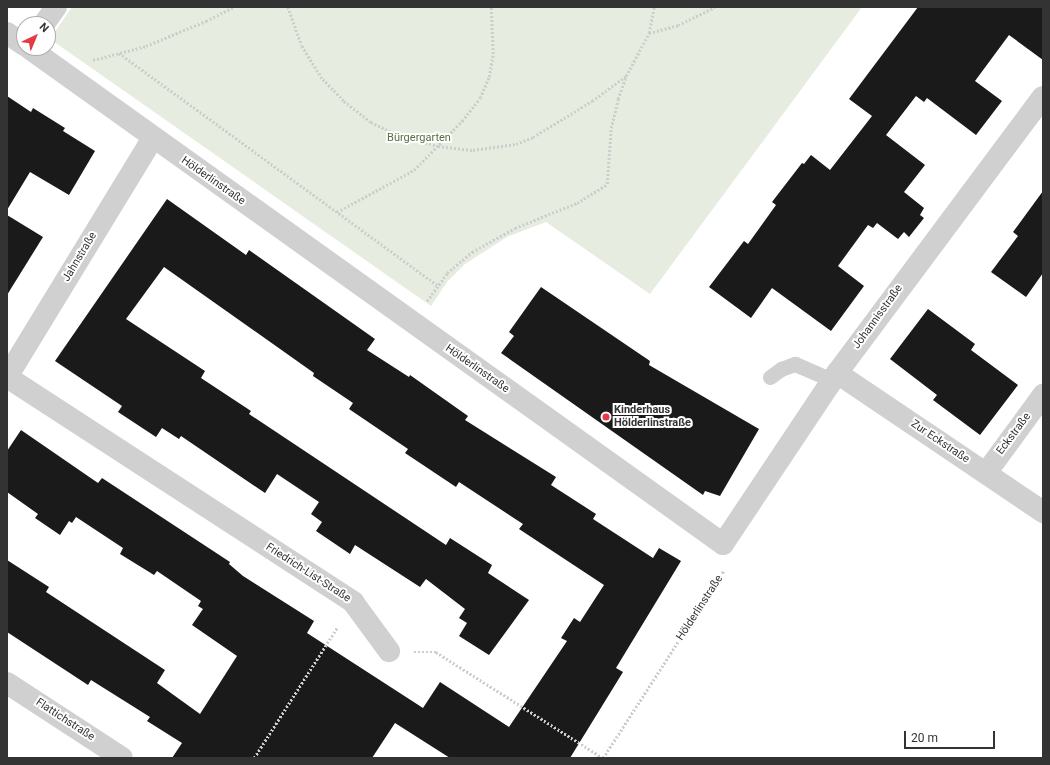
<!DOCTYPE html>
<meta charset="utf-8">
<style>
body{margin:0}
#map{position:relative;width:1050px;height:765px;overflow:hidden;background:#fff;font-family:Roboto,sans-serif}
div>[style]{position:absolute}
.green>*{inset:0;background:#e6ecdf}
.building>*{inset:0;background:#1a1a1a}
.path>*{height:2.5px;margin-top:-1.25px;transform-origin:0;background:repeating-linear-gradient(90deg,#cdcdcd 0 2px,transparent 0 4px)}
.service>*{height:15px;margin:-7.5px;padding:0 7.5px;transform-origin:7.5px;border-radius:7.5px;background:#d0d0d0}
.minor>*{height:22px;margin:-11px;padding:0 11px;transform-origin:11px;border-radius:11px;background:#d0d0d0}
.dots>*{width:11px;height:11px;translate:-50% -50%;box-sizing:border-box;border:2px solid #fff;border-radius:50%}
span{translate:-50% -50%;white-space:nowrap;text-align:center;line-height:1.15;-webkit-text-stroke:4px #fff;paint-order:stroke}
.park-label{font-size:11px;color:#56703f}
.street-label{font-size:11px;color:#333}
.poi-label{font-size:11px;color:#333;font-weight:700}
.left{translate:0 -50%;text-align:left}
.frame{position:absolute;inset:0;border:8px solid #333;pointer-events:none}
.north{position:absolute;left:16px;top:16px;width:40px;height:40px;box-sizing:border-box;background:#fff;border:1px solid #adadad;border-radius:50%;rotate:44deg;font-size:11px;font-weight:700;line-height:16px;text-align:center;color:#333}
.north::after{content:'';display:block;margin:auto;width:14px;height:18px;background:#e63946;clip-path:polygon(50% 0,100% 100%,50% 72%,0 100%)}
.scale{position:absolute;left:904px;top:731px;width:91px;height:18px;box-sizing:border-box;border:2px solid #333;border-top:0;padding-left:5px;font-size:12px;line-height:14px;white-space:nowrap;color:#333;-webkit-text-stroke:3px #fff;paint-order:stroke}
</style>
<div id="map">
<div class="green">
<div style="clip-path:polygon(72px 7px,862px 7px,650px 294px,546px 222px,507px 237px,465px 264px,447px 282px,431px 306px,50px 39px)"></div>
</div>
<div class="building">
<div style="clip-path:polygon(918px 7px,1043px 7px,1043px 60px,1009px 35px,975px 81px,1002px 101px,976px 135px,927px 98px,924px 102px,916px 96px,886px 135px,925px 165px,904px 192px,924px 208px,920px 215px,924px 218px,909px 237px,904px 232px,898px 239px,877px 223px,873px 228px,868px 225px,838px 266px,864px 286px,831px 331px,772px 288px,751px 318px,709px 287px,744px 241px,748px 244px,776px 205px,772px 202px,802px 163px,804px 164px,811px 155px,830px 170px,872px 116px,849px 99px)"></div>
<div style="clip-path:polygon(7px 96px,31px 112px,33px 108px,65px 128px,63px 131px,95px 151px,69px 195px,30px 172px,7px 210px)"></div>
<div style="clip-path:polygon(1043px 191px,1043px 273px,1026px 297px,991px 272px,1018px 236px,1013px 232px)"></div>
<div style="clip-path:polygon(167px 199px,246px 255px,249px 250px,375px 339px,367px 350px,409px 377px,410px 375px,468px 416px,465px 420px,556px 477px,551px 485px,596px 514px,593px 519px,653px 558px,659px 548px,681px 561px,616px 668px,623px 672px,570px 758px,450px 758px,395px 723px,372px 758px,172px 758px,182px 743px,147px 721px,150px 717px,91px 680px,88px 685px,7px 632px,7px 560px,49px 587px,46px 592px,165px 670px,157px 683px,200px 714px,237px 656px,192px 625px,203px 609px,198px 606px,201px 601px,157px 571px,154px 575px,120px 554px,123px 548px,76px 517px,72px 523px,69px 521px,60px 535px,35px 518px,38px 514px,7px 492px,7px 451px,21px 430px,98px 483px,102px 478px,230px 562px,229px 564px,243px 576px,314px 621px,307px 633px,423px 708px,440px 682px,509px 727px,567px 641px,561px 638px,574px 618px,580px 622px,604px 585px,519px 529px,523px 524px,459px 482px,456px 487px,405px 453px,408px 449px,349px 409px,353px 403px,313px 376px,314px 373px,164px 267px,126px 319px,205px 371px,201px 378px,251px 411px,249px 414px,446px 545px,450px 538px,492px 565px,488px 573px,529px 600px,489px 655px,459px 636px,467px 623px,459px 618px,465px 609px,426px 579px,420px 587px,355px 545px,350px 554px,316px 531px,322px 522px,311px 514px,319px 502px,277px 474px,265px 493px,181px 436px,179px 439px,162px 428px,156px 437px,118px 412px,122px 406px,55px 361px)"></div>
<div style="clip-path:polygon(7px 215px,43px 237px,7px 295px)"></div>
<div style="clip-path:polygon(541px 287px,650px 361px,649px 365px,759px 429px,720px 496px,705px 491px,703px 495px,501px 353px,514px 336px,509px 332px)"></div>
<div style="clip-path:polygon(928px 309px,975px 344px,971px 350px,1018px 385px,980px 435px,933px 400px,937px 395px,890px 359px)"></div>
</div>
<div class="path">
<div style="left:288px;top:7px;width:41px;rotate:70.3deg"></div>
<div style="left:302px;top:46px;width:39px;rotate:58deg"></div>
<div style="left:323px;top:79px;width:30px;rotate:46deg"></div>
<div style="left:344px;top:101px;width:34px;rotate:38deg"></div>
<div style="left:371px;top:122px;width:30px;rotate:26deg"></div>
<div style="left:398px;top:135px;width:41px;rotate:15.4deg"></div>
<div style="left:438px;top:146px;width:35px;rotate:7deg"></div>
<div style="left:473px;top:150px;width:43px;rotate:-7.9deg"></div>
<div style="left:516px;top:144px;width:18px;rotate:-22deg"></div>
<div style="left:533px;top:137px;width:69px;rotate:-31.4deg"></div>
<div style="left:592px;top:101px;width:42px;rotate:-36.3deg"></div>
<div style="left:649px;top:33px;width:30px;rotate:-15deg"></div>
<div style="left:678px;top:25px;width:41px;rotate:-25.9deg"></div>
<div style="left:119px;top:53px;width:394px;rotate:36.1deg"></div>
<div style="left:93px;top:60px;width:55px;rotate:-14.8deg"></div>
<div style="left:146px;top:46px;width:65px;rotate:-22.6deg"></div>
<div style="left:206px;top:21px;width:30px;rotate:-27deg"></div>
<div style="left:337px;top:212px;width:88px;rotate:-28.6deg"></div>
<div style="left:414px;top:170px;width:69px;rotate:-45.6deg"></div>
<div style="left:462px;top:121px;width:29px;rotate:-52deg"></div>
<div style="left:480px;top:98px;width:23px;rotate:-67deg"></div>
<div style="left:489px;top:77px;width:23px;rotate:-80deg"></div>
<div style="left:493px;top:54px;width:47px;rotate:-92.4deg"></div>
<div style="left:427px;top:301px;width:34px;rotate:-54deg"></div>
<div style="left:447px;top:273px;width:33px;rotate:-40deg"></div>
<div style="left:472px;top:252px;width:49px;rotate:-29.2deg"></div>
<div style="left:515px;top:228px;width:67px;rotate:-22deg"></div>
<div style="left:577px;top:203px;width:36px;rotate:-32deg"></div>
<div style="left:607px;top:184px;width:56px;rotate:-85.9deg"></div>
<div style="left:611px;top:128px;width:30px;rotate:-76deg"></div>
<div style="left:618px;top:99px;width:24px;rotate:-71deg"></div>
<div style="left:626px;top:76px;width:49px;rotate:-61.9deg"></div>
<div style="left:649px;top:33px;width:26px;rotate:-79deg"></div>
<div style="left:414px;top:652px;width:22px"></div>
<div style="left:436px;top:652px;width:198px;rotate:32.4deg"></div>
<div style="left:254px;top:758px;width:156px;rotate:-57.5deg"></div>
<div style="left:603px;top:758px;width:224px;rotate:-57.2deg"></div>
</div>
<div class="service">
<div style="left:770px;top:377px;width:14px;rotate:-36deg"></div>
<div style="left:781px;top:369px;width:15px;rotate:-20deg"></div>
<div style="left:795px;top:364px;width:40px;rotate:23.4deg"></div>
</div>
<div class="minor">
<div style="left:44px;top:24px;width:21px;rotate:-55deg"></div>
<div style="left:7px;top:33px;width:21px;rotate:35deg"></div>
<div style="left:29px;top:48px;width:853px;rotate:35.55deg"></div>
<div style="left:723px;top:544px;width:206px;rotate:-56.3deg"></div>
<div style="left:837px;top:373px;width:344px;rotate:-53.3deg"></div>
<div style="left:837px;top:373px;width:249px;rotate:34deg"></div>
<div style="left:7px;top:377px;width:413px;rotate:33deg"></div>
<div style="left:353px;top:602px;width:61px;rotate:53.7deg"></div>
<div style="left:7px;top:377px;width:280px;rotate:-58.6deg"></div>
<div style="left:986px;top:473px;width:97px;rotate:-53.8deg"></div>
<div style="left:7px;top:683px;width:137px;rotate:33.1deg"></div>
</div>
<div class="dots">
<div style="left:606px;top:417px;background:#e63946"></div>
</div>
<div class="park-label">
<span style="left:419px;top:138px">Bürgergarten</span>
</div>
<div class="street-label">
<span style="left:213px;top:181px;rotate:35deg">Hölderlinstraße</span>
<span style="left:80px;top:257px;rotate:-59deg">Jahnstraße</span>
<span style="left:878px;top:317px;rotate:-54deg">Johannisstraße</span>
<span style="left:477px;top:369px;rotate:35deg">Hölderlinstraße</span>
<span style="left:1014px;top:434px;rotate:-53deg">Eckstraße</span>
<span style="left:940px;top:442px;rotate:34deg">Zur Eckstraße</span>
<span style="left:308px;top:573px;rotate:33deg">Friedrich-List-Straße</span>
<span style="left:700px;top:608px;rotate:-57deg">Hölderlinstraße</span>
<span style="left:65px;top:720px;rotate:33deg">Flattichstraße</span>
</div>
<div class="poi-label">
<span class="left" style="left:614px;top:417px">Kinderhaus<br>Hölderlinstraße</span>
</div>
<div class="frame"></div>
<div class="north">N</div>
<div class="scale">20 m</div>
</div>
